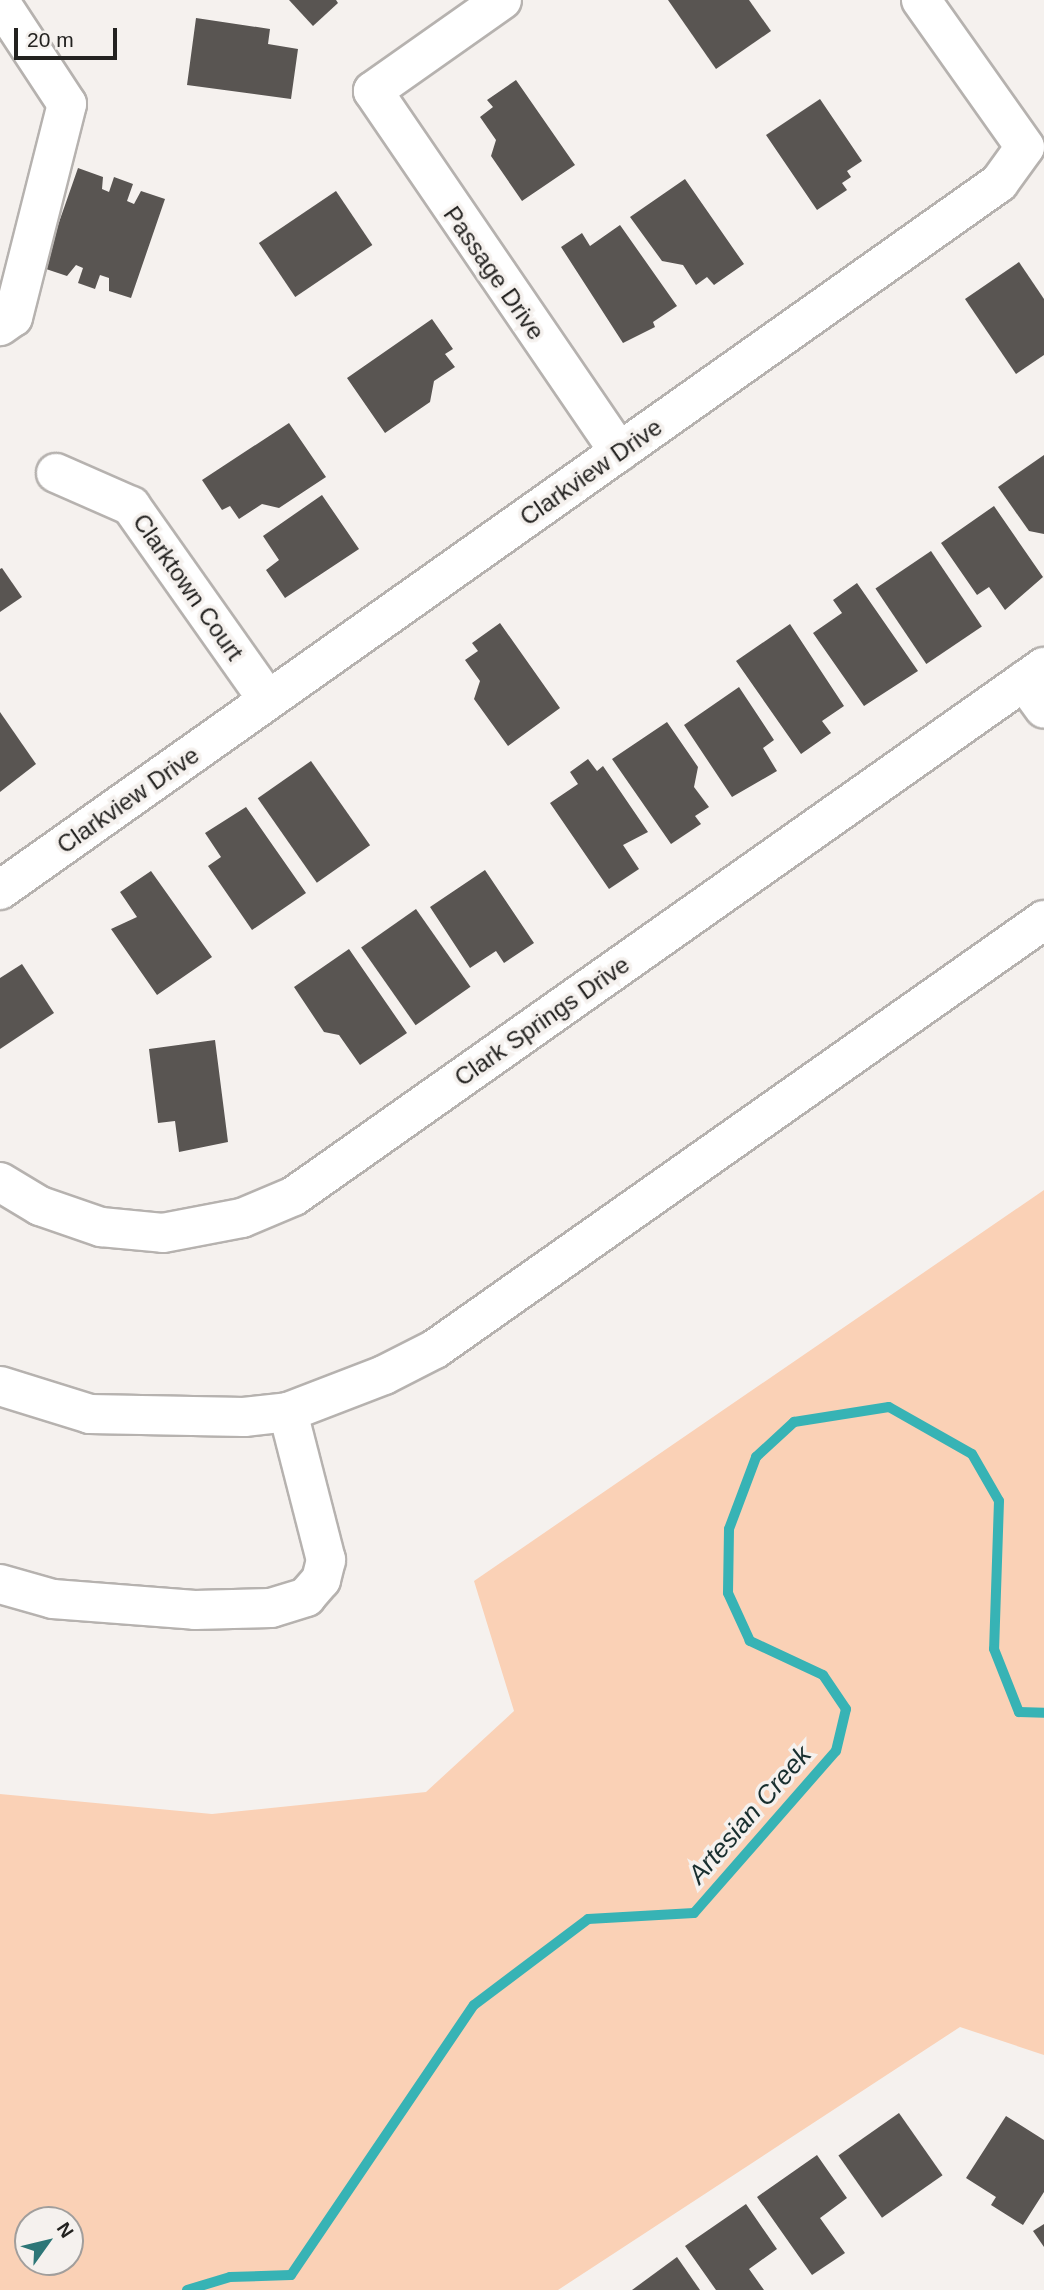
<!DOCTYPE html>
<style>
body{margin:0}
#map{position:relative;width:1044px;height:2290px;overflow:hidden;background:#f5f1ee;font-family:Helvetica,sans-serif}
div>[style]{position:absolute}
.green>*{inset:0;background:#fad1b6}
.stream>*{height:10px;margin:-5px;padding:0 5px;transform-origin:5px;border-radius:5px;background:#37b3b5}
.building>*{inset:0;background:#595552;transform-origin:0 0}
.roads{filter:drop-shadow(2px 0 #b6b2af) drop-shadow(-2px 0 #b6b2af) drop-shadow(0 2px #b6b2af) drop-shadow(0 -2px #b6b2af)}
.minor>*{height:38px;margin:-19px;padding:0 19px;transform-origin:19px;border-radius:19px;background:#fff}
span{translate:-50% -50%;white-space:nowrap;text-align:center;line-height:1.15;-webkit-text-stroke:7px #f5f1ee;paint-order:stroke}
.street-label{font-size:24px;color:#232220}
.water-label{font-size:26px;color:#182e2e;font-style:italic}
.north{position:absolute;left:14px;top:2206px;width:70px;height:70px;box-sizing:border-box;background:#f5f1ee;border:2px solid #a19e9c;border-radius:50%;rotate:56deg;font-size:19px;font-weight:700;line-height:28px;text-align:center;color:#232220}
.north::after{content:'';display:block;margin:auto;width:24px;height:32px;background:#2d7677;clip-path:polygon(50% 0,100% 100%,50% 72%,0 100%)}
.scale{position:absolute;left:14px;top:28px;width:103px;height:32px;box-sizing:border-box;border:4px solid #232220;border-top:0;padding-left:9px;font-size:21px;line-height:24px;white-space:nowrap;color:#232220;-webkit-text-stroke:5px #f5f1ee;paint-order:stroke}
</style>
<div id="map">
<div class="green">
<div style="clip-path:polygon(evenodd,1044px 1190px,1044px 2055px,960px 2027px,558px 2290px,0 2290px,0 1794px,212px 1814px,426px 1792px,514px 1711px,474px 1581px,1044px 1190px,28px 2220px,70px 2220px,70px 2262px,28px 2262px,28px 2220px)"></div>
</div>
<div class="stream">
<div style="left:187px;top:2290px;width:45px;rotate:-16.8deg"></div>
<div style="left:230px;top:2277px;width:61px;rotate:-1.9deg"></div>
<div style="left:291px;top:2275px;width:326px;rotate:-55.9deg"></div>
<div style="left:474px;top:2005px;width:143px;rotate:-37deg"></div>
<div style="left:588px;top:1919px;width:106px;rotate:-3.2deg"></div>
<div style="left:694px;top:1913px;width:215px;rotate:-48.8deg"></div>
<div style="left:836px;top:1751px;width:43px;rotate:-76.6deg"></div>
<div style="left:846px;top:1709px;width:41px;rotate:-124.1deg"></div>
<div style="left:823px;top:1675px;width:81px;rotate:-155deg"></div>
<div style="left:750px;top:1641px;width:53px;rotate:-114.6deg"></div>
<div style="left:728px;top:1593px;width:64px;rotate:-89.1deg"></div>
<div style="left:729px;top:1529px;width:77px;rotate:-69.4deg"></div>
<div style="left:756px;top:1457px;width:52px;rotate:-42.6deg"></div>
<div style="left:794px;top:1422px;width:96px;rotate:-9deg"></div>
<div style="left:889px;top:1407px;width:95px;rotate:29.5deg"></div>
<div style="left:972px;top:1454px;width:54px;rotate:60.1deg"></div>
<div style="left:999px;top:1501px;width:148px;rotate:91.9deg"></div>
<div style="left:994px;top:1649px;width:68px;rotate:68.4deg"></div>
<div style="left:1019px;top:1712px;width:25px;rotate:2deg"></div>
</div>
<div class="building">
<div style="clip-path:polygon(289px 0,336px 0,338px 3px,313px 26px)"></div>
<div style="clip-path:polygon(668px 0,749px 0,771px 31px,716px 69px)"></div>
<div style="clip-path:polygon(196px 18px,270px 29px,268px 44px,298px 49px,291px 99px,187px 85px)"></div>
<div style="clip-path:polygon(516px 80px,575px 165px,522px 201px,491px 156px,496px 140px,480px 117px,493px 107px,487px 100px)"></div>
<div style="clip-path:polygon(820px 99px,862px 161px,847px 171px,851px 177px,842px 183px,847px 190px,817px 210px,766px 135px)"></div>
<div style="clip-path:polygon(78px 168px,103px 177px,102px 189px,109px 192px,114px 177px,133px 184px,127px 201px,134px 204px,141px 191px,165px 199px,131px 298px,109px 291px,109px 278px,100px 275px,95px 289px,78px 283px,83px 268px,76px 265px,67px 276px,43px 268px)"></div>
<div style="clip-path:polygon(685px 179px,744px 264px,714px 285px,707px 277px,696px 285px,683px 265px,662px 261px,630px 217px)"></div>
<div style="left:336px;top:191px;width:65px;height:93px;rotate:56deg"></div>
<div style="clip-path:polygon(620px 225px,677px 306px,653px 322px,655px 327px,623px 343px,561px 247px,582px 233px,590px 246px)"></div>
<div style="clip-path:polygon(1019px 262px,1044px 299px,1044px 355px,1016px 374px,965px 299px)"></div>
<div style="clip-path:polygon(432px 319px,453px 349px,445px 354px,455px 367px,434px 381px,430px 402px,385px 433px,347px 378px)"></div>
<div style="clip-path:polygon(289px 423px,326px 477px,279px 508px,262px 504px,239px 519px,230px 506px,222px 510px,202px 480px)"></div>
<div style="clip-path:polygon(1044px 455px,1044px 534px,1029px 531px,998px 487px)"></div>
<div style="clip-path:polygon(322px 495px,359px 549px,285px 598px,266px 570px,279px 560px,263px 536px)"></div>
<div style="clip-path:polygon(994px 506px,1043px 577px,1005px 610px,989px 587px,977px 595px,941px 543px)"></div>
<div style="left:931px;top:551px;width:91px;height:67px;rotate:56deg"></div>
<div style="clip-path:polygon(2px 568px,22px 597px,0 612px,0 569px)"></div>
<div style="clip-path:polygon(857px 583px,918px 671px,864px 706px,813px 633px,842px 613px,833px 600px)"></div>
<div style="clip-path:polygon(500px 623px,560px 708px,508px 746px,474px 699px,480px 681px,465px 660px,478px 651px,472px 643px)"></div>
<div style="clip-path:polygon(790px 624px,844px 706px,822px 721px,831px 733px,801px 754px,736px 661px)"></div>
<div style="clip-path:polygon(739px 687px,774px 740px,763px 748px,777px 771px,732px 797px,684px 725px)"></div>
<div style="clip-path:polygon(0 712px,36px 764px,0 792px)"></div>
<div style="clip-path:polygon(667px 722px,698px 767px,694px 787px,709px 807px,695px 816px,701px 824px,671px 844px,612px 759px)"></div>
<div style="clip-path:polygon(588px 759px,597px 771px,603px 766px,648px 832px,623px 845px,639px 869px,609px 889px,550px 803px,578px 784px,570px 772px)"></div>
<div style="left:311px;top:761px;width:103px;height:65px;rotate:55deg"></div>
<div style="clip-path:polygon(246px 807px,306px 893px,252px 930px,208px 866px,221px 857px,205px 833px)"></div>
<div style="clip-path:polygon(485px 870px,534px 943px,504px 963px,496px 951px,470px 968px,430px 907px)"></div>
<div style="clip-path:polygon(151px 871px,212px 957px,157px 995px,111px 929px,137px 917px,120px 892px)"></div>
<div style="left:416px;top:909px;width:95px;height:67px;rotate:55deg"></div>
<div style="clip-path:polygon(349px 949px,407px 1033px,360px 1065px,339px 1035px,324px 1032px,294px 987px)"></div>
<div style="clip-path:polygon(22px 964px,54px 1013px,0 1049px,0 978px)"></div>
<div style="clip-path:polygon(215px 1040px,228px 1142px,179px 1152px,175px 1121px,158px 1123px,149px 1049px)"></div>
<div style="left:899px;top:2113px;width:76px;height:74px;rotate:55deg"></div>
<div style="clip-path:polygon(1006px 2116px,1044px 2140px,1044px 2192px,1023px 2225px,991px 2205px,996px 2197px,966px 2178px)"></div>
<div style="clip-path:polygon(817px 2155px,847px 2198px,820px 2218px,845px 2253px,812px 2275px,757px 2197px)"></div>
<div style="clip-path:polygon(746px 2204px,777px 2249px,749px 2269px,764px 2290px,716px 2290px,685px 2246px)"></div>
<div style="clip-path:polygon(1044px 2224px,1044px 2247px,1033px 2231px)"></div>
<div style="clip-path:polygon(677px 2257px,700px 2290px,632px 2290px)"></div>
</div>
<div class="roads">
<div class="minor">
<div style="left:502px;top:0;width:158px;rotate:144.8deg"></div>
<div style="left:373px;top:91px;width:437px;rotate:55.7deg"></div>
<div style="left:0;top:2px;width:122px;rotate:56.7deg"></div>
<div style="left:67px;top:104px;width:220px;rotate:104.2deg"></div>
<div style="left:13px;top:317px;width:16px;rotate:145deg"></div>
<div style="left:56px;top:473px;width:82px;rotate:23.7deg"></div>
<div style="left:131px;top:506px;width:237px;rotate:54.8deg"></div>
<div style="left:1024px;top:681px;width:34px;rotate:54deg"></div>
<div style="left:0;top:890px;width:1224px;rotate:-35.29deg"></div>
<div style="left:999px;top:183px;width:44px;rotate:-54.2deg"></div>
<div style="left:1025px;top:147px;width:180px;rotate:-125.3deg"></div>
<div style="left:0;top:1182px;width:47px;rotate:31deg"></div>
<div style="left:40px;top:1206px;width:65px;rotate:19deg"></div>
<div style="left:101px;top:1227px;width:62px;rotate:5.5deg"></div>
<div style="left:163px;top:1233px;width:80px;rotate:-10.8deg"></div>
<div style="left:242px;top:1218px;width:56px;rotate:-22.9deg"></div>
<div style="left:294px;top:1196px;width:918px;rotate:-35.2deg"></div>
<div style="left:0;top:1386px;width:94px;rotate:17.3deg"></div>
<div style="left:90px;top:1414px;width:154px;rotate:1.1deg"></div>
<div style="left:244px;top:1417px;width:44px;rotate:-6.5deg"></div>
<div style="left:288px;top:1412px;width:103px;rotate:-21.1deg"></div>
<div style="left:384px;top:1375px;width:57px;rotate:-27deg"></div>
<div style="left:435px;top:1349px;width:745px;rotate:-35.16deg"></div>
<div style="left:0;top:1584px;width:55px;rotate:15.8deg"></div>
<div style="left:53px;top:1599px;width:142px;rotate:4.4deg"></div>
<div style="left:195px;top:1610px;width:76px;rotate:-1.5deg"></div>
<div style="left:271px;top:1608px;width:37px;rotate:-17deg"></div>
<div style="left:306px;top:1597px;width:23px;rotate:-49deg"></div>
<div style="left:321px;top:1580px;width:21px;rotate:-76deg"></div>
<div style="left:326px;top:1560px;width:153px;rotate:-104.4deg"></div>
</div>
</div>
<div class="street-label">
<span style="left:494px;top:273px;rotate:55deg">Passage Drive</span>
<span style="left:591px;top:472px;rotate:-35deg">Clarkview Drive</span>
<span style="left:188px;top:587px;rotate:55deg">Clarktown Court</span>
<span style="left:128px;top:800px;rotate:-35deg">Clarkview Drive</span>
<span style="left:542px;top:1021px;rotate:-35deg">Clark Springs Drive</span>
</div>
<div class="water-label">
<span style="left:750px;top:1815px;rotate:-49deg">Artesian Creek</span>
</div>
<div class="north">N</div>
<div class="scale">20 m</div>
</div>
